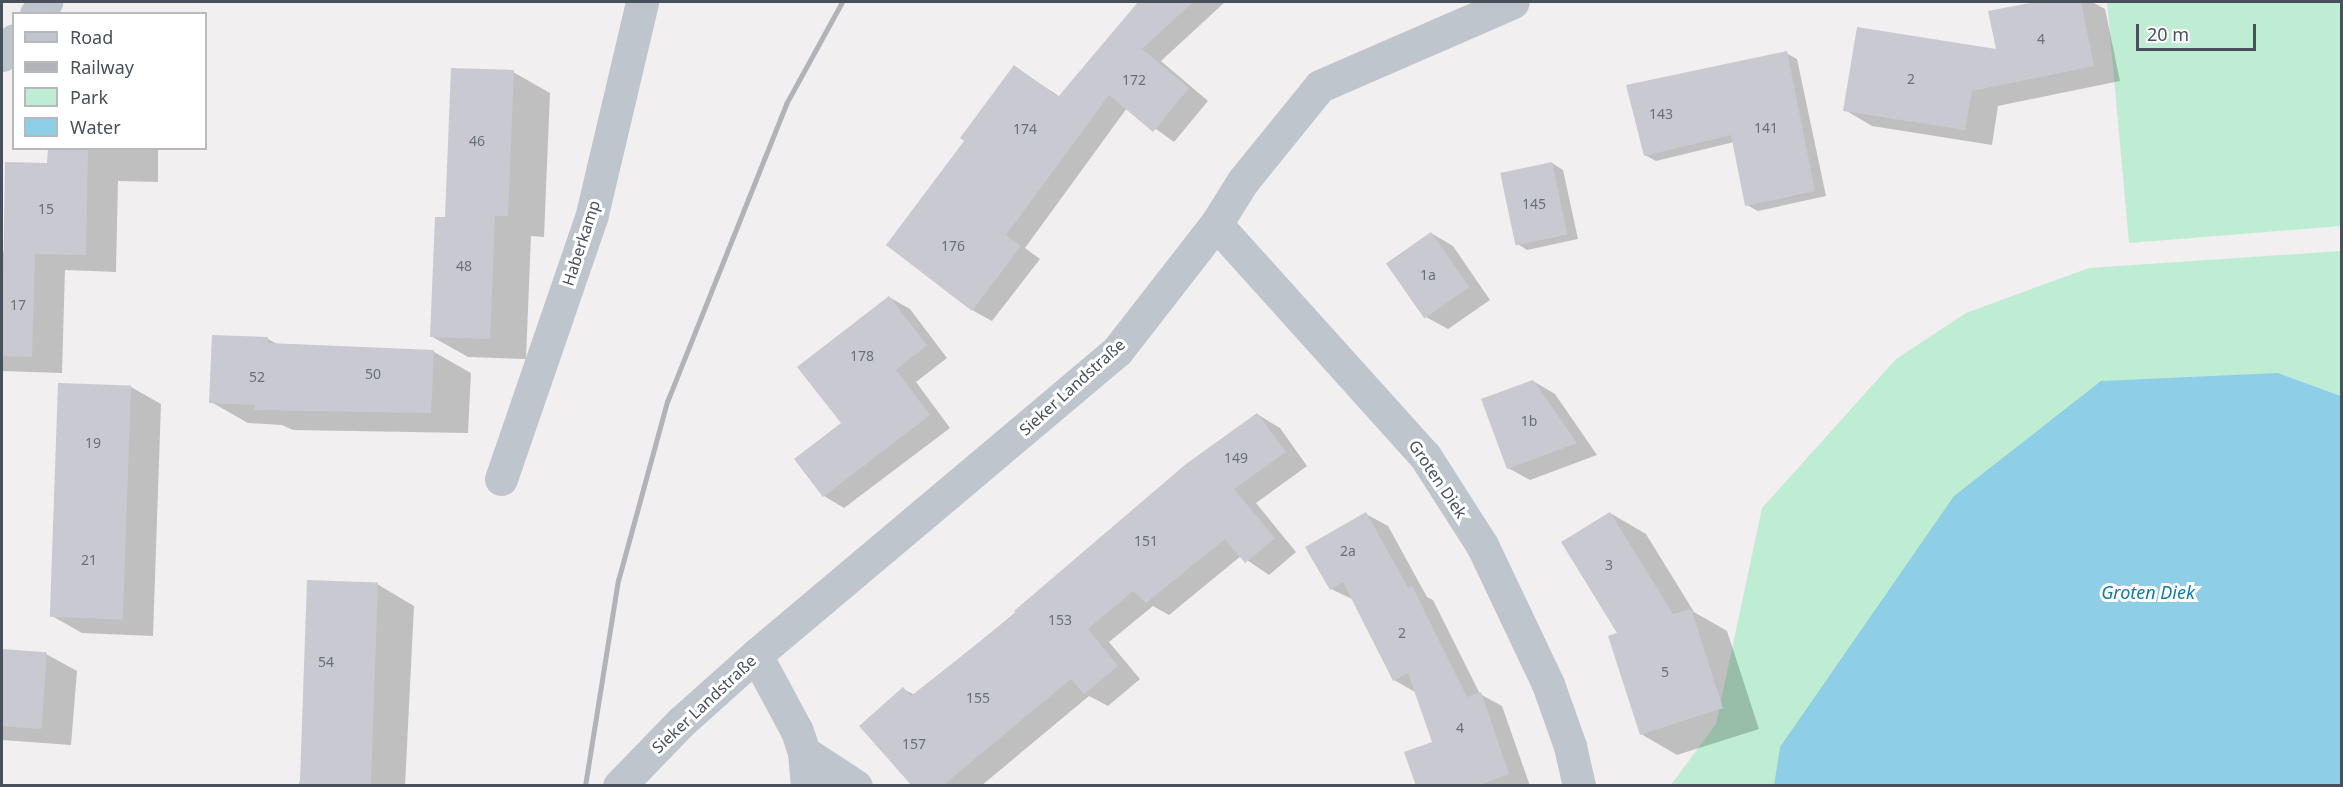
<!DOCTYPE html>
<meta charset="utf-8">
<style>
body{margin:0}
#map{position:relative;width:2343px;height:787px;overflow:hidden;background:#f1efef;font-family:"Noto Sans",sans-serif}
div>[style]{position:absolute}
.green>*{inset:0;background:#bfedd3}
.water>*{inset:0;background:#8ecfe7}
.shadow>*{inset:0;background:#0003}
.building>*{inset:0;background:#c9cad1;transform-origin:0 0}
.minor>*{height:33px;margin:-16.5px;padding:0 16.5px;transform-origin:16.5px;border-radius:16.5px;background:#bec5cd}
.rail>*{height:4.5px;margin:-2.25px;padding:0 2.25px;transform-origin:2.25px;border-radius:2.25px;background:#b1b3b9}
span{translate:-50% -50%;white-space:nowrap;text-align:center;line-height:1.15;-webkit-text-stroke:6px #fff;paint-order:stroke}
.number-label{font-size:14px;color:#686f78}
.number-label span{-webkit-text-stroke-width:0}
.street-label{font-size:16px;color:#48515b}
.water-label{font-size:18px;color:#137ca2;font-style:italic}
.frame{position:absolute;inset:0;border:3px solid #48515b;pointer-events:none}
.legend{position:absolute;left:12px;top:12px;width:195px;height:138px;box-sizing:border-box;background:#fff;border:2px solid #b6b9bd;margin:0;padding:8px 10px;list-style:none;font-size:18px;color:#48515b}
.legend li{display:flex;align-items:center;gap:12px;height:30px}
.legend b{width:30px;border:2px solid #b6b9bd}
.scale{position:absolute;left:2136px;top:24px;width:120px;height:27px;box-sizing:border-box;border:3px solid #48515b;border-top:0;padding-left:8px;font-size:18px;line-height:21px;white-space:nowrap;color:#48515b;-webkit-text-stroke:4px #fff;paint-order:stroke}
</style>
<div id="map">
<div class="green">
<div style="clip-path:polygon(2107px 2px,2341px 2px,2341px 226px,2129px 243px)"></div>
<div style="clip-path:polygon(2341px 251px,2341px 396px,2278px 373px,1780px 747px,1774px 785px,1670px 786px,1716px 724px,1762px 508px,1896px 359px,1966px 313px,2089px 268px)"></div>
</div>
<div class="water">
<div style="clip-path:polygon(2278px 373px,2341px 396px,2341px 785px,1774px 785px,1780px 747px,1954px 496px,2101px 381px)"></div>
</div>
<div class="shadow">
<div style="clip-path:polygon(1140px 2px,1225px 2px,1161px 61px,1208px 101px,1174px 142px,1127px 108px,1025px 248px,1040px 259px,992px 321px,972px 310px,967px 141px,1015px 67px,1060px 97px)"></div>
<div style="clip-path:polygon(2042px 2px,2092px 2px,2105px 9px,2120px 81px,1998px 106px,1992px 145px,1872px 126px,1845px 110px,1998px 51px,1990px 13px)"></div>
<div style="clip-path:polygon(1786px 53px,1797px 59px,1826px 196px,1758px 211px,1747px 205px,1734px 142px,1656px 161px,1645px 155px)"></div>
<div style="clip-path:polygon(513px 72px,550px 93px,544px 237px,531px 236px,526px 359px,468px 357px,431px 336px,446px 219px)"></div>
<div style="clip-path:polygon(49px 148px,158px 148px,158px 182px,118px 181px,116px 272px,65px 270px,62px 373px,2px 371px,2px 255px,49px 164px)"></div>
<div style="clip-path:polygon(1552px 163px,1563px 170px,1578px 239px,1527px 250px,1516px 243px)"></div>
<div style="clip-path:polygon(1431px 233px,1453px 246px,1490px 300px,1448px 329px,1426px 317px)"></div>
<div style="clip-path:polygon(889px 297px,910px 309px,947px 358px,916px 382px,950px 428px,844px 508px,824px 496px,843px 424px)"></div>
<div style="clip-path:polygon(268px 339px,279px 345px,434px 352px,471px 373px,468px 433px,293px 430px,282px 425px,248px 423px,211px 402px)"></div>
<div style="clip-path:polygon(1533px 381px,1555px 394px,1597px 455px,1530px 480px,1508px 468px)"></div>
<div style="clip-path:polygon(131px 387px,161px 404px,153px 636px,82px 633px,52px 616px)"></div>
<div style="clip-path:polygon(1257px 414px,1280px 428px,1307px 466px,1256px 503px,1296px 552px,1269px 575px,1241px 556px,1169px 615px,1153px 606px,1109px 642px,1140px 679px,1108px 706px,1089px 696px,981px 786px,914px 786px,903px 689px,915px 695px)"></div>
<div style="clip-path:polygon(1610px 513px,1646px 534px,1694px 612px,1727px 631px,1759px 729px,1677px 755px,1641px 734px,1620px 634px)"></div>
<div style="clip-path:polygon(1366px 514px,1388px 526px,1427px 597px,1433px 600px,1480px 694px,1502px 706px,1530px 786px,1417px 786px,1434px 743px,1415px 692px,1394px 680px,1354px 600px,1331px 589px)"></div>
<div style="clip-path:polygon(377px 584px,414px 606px,405px 786px,298px 786px)"></div>
<div style="clip-path:polygon(2px 650px,46px 654px,77px 671px,71px 745px,2px 740px)"></div>
</div>
<div class="building">
<div style="clip-path:polygon(1138px 2px,1193px 2px,1142px 49px,1189px 88px,1153px 132px,1109px 95px,1006px 235px,1021px 246px,972px 311px,886px 245px,964px 141px,960px 138px,1014px 65px,1058px 97px)"></div>
<div style="clip-path:polygon(2035px 2px,2081px 2px,2094px 66px,1972px 91px,1965px 130px,1843px 111px,1857px 27px,1996px 49px,1988px 11px)"></div>
<div style="clip-path:polygon(1787px 51px,1815px 191px,1745px 206px,1731px 135px,1644px 156px,1626px 85px)"></div>
<div style="clip-path:polygon(451px 68px,514px 70px,508px 216px,495px 216px,490px 339px,430px 337px,435px 217px,445px 217px)"></div>
<div style="clip-path:polygon(48px 148px,88px 148px,86px 255px,35px 254px,32px 357px,2px 356px,5px 162px,47px 163px)"></div>
<div style="left:1552px;top:162px;width:74px;height:53px;rotate:78deg"></div>
<div style="left:1431px;top:232px;width:67px;height:55px;rotate:55deg"></div>
<div style="clip-path:polygon(889px 296px,927px 345px,896px 370px,930px 415px,823px 497px,794px 459px,841px 423px,797px 367px)"></div>
<div style="clip-path:polygon(212px 335px,268px 337px,268px 343px,434px 350px,431px 413px,254px 410px,255px 405px,209px 403px)"></div>
<div style="clip-path:polygon(1533px 380px,1577px 443px,1507px 469px,1481px 399px)"></div>
<div style="left:58px;top:383px;width:73px;height:234px;rotate:2deg"></div>
<div style="clip-path:polygon(1257px 413px,1286px 452px,1234px 489px,1275px 538px,1245px 563px,1225px 539px,1146px 603px,1133px 591px,1088px 629px,1118px 666px,1084px 694px,1071px 679px,942px 786px,912px 786px,859px 726px,903px 687px,911px 696px,1016px 613px,1014px 611px,1186px 464px)"></div>
<div style="clip-path:polygon(1366px 512px,1408px 588px,1412px 586px,1467px 697px,1481px 692px,1509px 774px,1477px 786px,1416px 786px,1404px 752px,1432px 742px,1408px 673px,1393px 681px,1343px 582px,1330px 590px,1305px 547px)"></div>
<div style="clip-path:polygon(1610px 512px,1673px 614px,1691px 609px,1723px 708px,1640px 735px,1608px 636px,1617px 633px,1561px 542px)"></div>
<div style="left:307px;top:580px;width:71px;height:206px;rotate:2deg"></div>
<div style="left:2px;top:649px;width:45px;height:77px;rotate:4deg"></div>
</div>
<div class="minor">
<div style="left:36px;top:14px;width:16px;rotate:-50deg"></div>
<div style="left:2px;top:55px;width:19px;rotate:-51deg"></div>
<div style="left:1216px;top:224px;width:312px;rotate:48deg"></div>
<div style="left:1425px;top:456px;width:106px;rotate:57.4deg"></div>
<div style="left:1482px;top:545px;width:154px;rotate:64.6deg"></div>
<div style="left:1548px;top:684px;width:66px;rotate:70.5deg"></div>
<div style="left:1570px;top:746px;width:41px;rotate:77.3deg"></div>
<div style="left:501px;top:479px;width:280px;rotate:-71deg"></div>
<div style="left:592px;top:214px;width:218px;rotate:-76.7deg"></div>
<div style="left:756px;top:655px;width:86px;rotate:61.7deg"></div>
<div style="left:797px;top:731px;width:22px;rotate:72deg"></div>
<div style="left:804px;top:752px;width:34px;rotate:85deg"></div>
<div style="left:804px;top:752px;width:62px;rotate:33.2deg"></div>
<div style="left:619px;top:786px;width:89px;rotate:-45.9deg"></div>
<div style="left:681px;top:722px;width:101px;rotate:-41.8deg"></div>
<div style="left:756px;top:655px;width:472px;rotate:-40.1deg"></div>
<div style="left:1117px;top:351px;width:161px;rotate:-52.1deg"></div>
<div style="left:1216px;top:224px;width:51px;rotate:-57.9deg"></div>
<div style="left:1243px;top:181px;width:122px;rotate:-51deg"></div>
<div style="left:1320px;top:86px;width:210px;rotate:-23.5deg"></div>
</div>
<div class="rail">
<div style="left:585px;top:786px;width:208px;rotate:-80.9deg"></div>
<div style="left:618px;top:581px;width:186px;rotate:-74.7deg"></div>
<div style="left:667px;top:402px;width:321px;rotate:-68.2deg"></div>
<div style="left:786px;top:104px;width:116px;rotate:-61.2deg"></div>
</div>
<div class="number-label">
<span style="left:2041px;top:39px">4</span>
<span style="left:1911px;top:79px">2</span>
<span style="left:1134px;top:80px">172</span>
<span style="left:1661px;top:114px">143</span>
<span style="left:1766px;top:128px">141</span>
<span style="left:1025px;top:129px">174</span>
<span style="left:477px;top:141px">46</span>
<span style="left:1534px;top:204px">145</span>
<span style="left:46px;top:209px">15</span>
<span style="left:953px;top:246px">176</span>
<span style="left:464px;top:266px">48</span>
<span style="left:1428px;top:275px">1a</span>
<span style="left:18px;top:305px">17</span>
<span style="left:862px;top:356px">178</span>
<span style="left:373px;top:374px">50</span>
<span style="left:257px;top:377px">52</span>
<span style="left:1529px;top:421px">1b</span>
<span style="left:93px;top:443px">19</span>
<span style="left:1236px;top:458px">149</span>
<span style="left:1146px;top:541px">151</span>
<span style="left:1348px;top:551px">2a</span>
<span style="left:89px;top:560px">21</span>
<span style="left:1609px;top:565px">3</span>
<span style="left:1060px;top:620px">153</span>
<span style="left:1402px;top:633px">2</span>
<span style="left:326px;top:662px">54</span>
<span style="left:1665px;top:672px">5</span>
<span style="left:978px;top:698px">155</span>
<span style="left:1460px;top:728px">4</span>
<span style="left:914px;top:744px">157</span>
</div>
<div class="street-label">
<span style="left:581px;top:243px;rotate:-72deg">Haberkamp</span>
<span style="left:1072px;top:387px;rotate:-42deg">Sieker Landstraße</span>
<span style="left:1438px;top:479px;rotate:56deg">Groten Diek</span>
<span style="left:704px;top:704px;rotate:-43deg">Sieker Landstraße</span>
</div>
<div class="water-label">
<span style="left:2148px;top:592px">Groten Diek</span>
</div>
<div class="frame"></div>
<ul class="legend">
<li><b style="height:8px;background:#bec5cd"></b>Road</li>
<li><b style="height:8px;background:#b1b3b9"></b>Railway</li>
<li><b style="height:16px;background:#bfedd3"></b>Park</li>
<li><b style="height:16px;background:#8ecfe7"></b>Water</li>
</ul>
<div class="scale">20 m</div>
</div>
